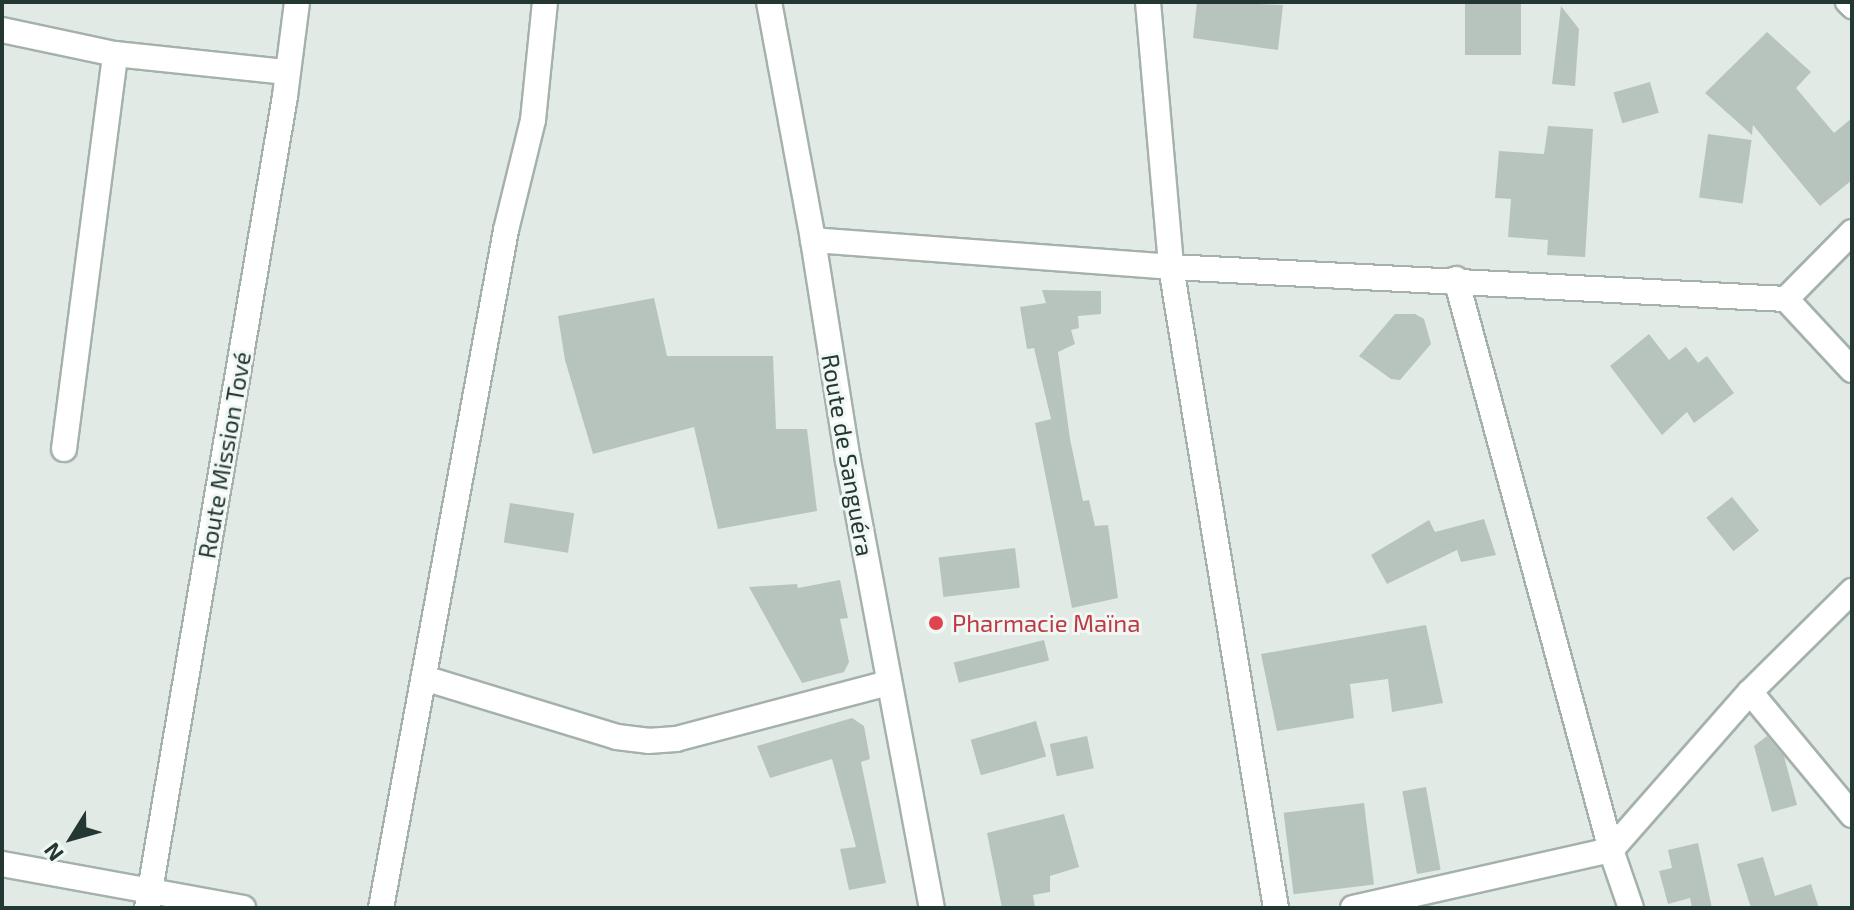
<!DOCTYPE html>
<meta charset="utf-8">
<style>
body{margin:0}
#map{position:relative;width:1854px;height:910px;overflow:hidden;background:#e1eae5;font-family:"Exo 2",sans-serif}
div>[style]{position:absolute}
.building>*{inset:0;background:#b7c4be;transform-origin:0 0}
.roads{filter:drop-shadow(2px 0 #a4b1ac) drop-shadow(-2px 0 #a4b1ac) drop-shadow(0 2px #a4b1ac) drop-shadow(0 -2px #a4b1ac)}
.street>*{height:24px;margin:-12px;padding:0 12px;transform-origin:12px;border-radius:12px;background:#fff}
.secondary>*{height:24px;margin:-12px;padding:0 12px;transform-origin:12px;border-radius:12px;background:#fff}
.dots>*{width:22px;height:22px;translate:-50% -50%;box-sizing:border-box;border:4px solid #f1f7f4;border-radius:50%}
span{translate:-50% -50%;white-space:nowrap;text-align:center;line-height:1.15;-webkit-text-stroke:6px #f1f7f4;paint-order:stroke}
.street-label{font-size:24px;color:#233832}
.health-label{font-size:24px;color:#be3a42}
.left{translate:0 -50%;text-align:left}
.frame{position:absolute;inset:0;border:4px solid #233832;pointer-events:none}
.north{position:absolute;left:32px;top:798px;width:80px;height:80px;-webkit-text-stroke:6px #f1f7f4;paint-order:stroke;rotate:233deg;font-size:22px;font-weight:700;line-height:32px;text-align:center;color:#233832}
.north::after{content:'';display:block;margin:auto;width:28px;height:36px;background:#233832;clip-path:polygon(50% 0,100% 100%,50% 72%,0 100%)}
</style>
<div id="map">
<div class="building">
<div style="clip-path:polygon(1197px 2px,1283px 5px,1278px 50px,1193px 38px)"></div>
<div style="left:1465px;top:2px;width:56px;height:53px"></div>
<div style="clip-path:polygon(1561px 6px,1579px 29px,1575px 86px,1552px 84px)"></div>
<div style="clip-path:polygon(1767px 32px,1811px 72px,1796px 88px,1834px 133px,1852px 118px,1852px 180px,1820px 206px,1753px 125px,1752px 135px,1705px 93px)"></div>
<div style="left:1650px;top:82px;width:32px;height:38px;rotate:74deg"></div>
<div style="clip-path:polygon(1548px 126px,1593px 129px,1585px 257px,1547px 255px,1548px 240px,1508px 237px,1511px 199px,1495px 198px,1499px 151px,1544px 154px)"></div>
<div style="left:1708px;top:134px;width:44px;height:64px;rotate:8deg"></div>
<div style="clip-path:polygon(1042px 290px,1101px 291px,1101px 314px,1078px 316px,1079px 328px,1071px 330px,1075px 344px,1058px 352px,1070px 439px,1083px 501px,1089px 500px,1095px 526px,1108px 525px,1118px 598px,1072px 608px,1035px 423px,1051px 419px,1034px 348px,1027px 349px,1020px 307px,1046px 303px)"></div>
<div style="clip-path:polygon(654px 298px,667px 356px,773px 356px,776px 429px,807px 429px,817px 511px,718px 529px,694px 427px,593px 454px,565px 360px,558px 316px)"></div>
<div style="clip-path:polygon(1395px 314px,1415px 314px,1424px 319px,1431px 344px,1400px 380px,1391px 379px,1359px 356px)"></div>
<div style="clip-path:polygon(1649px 334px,1669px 360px,1686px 347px,1698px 363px,1707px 356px,1734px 393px,1694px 423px,1687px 412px,1662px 435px,1610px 366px)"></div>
<div style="left:1732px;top:497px;width:43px;height:33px;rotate:51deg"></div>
<div style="left:510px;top:503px;width:65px;height:40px;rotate:9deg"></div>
<div style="clip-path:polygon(1484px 519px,1496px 555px,1461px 562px,1457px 550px,1387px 584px,1371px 555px,1429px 520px,1435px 532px)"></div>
<div style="left:1015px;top:548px;width:40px;height:77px;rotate:83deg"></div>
<div style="clip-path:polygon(840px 580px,848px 618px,840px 619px,849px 662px,844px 672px,802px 683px,749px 587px,797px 584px,798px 588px)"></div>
<div style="clip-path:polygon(1426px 625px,1443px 703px,1392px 712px,1388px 679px,1350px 684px,1354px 718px,1277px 731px,1261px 654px)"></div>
<div style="left:1044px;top:640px;width:21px;height:93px;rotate:76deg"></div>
<div style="clip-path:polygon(852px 718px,864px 726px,870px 759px,861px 762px,886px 883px,849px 890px,840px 849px,856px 847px,832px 759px,770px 778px,757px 746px)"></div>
<div style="left:1036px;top:721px;width:37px;height:68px;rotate:74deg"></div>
<div style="left:1087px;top:736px;width:33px;height:38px;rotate:78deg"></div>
<div style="clip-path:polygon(1767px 736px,1784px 756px,1797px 805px,1772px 812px,1754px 746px)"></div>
<div style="left:1426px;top:787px;width:84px;height:24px;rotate:80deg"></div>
<div style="left:1364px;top:803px;width:82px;height:81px;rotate:83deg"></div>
<div style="clip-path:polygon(1064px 814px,1079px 867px,1050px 876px,1050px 892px,1033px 895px,1035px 908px,1002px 908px,987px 833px)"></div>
<div style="clip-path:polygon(1698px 843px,1712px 908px,1692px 908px,1690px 898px,1668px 904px,1659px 871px,1672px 868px,1668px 850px)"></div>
<div style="clip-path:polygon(1763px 857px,1775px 896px,1811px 884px,1819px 908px,1751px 908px,1737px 864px)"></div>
</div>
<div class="roads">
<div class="street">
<div style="left:1148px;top:2px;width:266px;rotate:85deg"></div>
<div style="left:1171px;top:267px;width:650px;rotate:80.7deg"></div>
<div style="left:1848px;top:2px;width:6px;rotate:45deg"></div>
<div style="left:2px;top:30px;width:116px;rotate:12deg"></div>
<div style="left:115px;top:54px;width:173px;rotate:6deg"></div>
<div style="left:813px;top:240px;width:359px;rotate:4.3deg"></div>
<div style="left:1171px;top:267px;width:616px;rotate:2.98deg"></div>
<div style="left:1786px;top:299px;width:97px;rotate:47.1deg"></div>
<div style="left:1456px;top:279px;width:592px;rotate:74.81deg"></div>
<div style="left:1611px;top:850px;width:61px;rotate:71deg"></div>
<div style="left:1786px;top:299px;width:94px;rotate:-45.4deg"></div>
<div style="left:64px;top:449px;width:398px;rotate:-82.6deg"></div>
<div style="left:424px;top:678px;width:202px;rotate:17deg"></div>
<div style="left:617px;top:737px;width:31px;rotate:7deg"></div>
<div style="left:648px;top:741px;width:28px;rotate:-4deg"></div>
<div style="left:676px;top:739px;width:219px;rotate:-14.8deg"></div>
<div style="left:1750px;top:692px;width:160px;rotate:50.3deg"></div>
<div style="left:2px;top:864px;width:245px;rotate:10.3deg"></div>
<div style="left:381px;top:908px;width:689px;rotate:-79.55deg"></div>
<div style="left:506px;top:230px;width:113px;rotate:-76.2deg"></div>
<div style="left:533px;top:120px;width:119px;rotate:-84.2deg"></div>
<div style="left:1353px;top:908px;width:264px;rotate:-12.7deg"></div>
<div style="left:1611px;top:850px;width:210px;rotate:-48.7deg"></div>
<div style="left:1750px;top:692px;width:144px;rotate:-44.7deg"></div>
</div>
<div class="secondary">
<div style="left:769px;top:2px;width:242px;rotate:79.5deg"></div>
<div style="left:813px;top:240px;width:223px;rotate:81deg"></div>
<div style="left:848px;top:460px;width:456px;rotate:79.4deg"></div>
<div style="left:147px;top:908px;width:824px;rotate:-80.35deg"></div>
<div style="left:285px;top:96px;width:95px;rotate:-82.7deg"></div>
</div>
</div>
<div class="dots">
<div style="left:936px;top:623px;background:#e0444e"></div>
</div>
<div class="street-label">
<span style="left:224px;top:455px;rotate:-80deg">Route Mission Tové</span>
<span style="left:848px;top:455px;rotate:80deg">Route de Sanguéra</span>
</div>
<div class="health-label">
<span class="left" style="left:952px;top:623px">Pharmacie Maïna</span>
</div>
<div class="frame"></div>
<div class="north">N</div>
</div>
